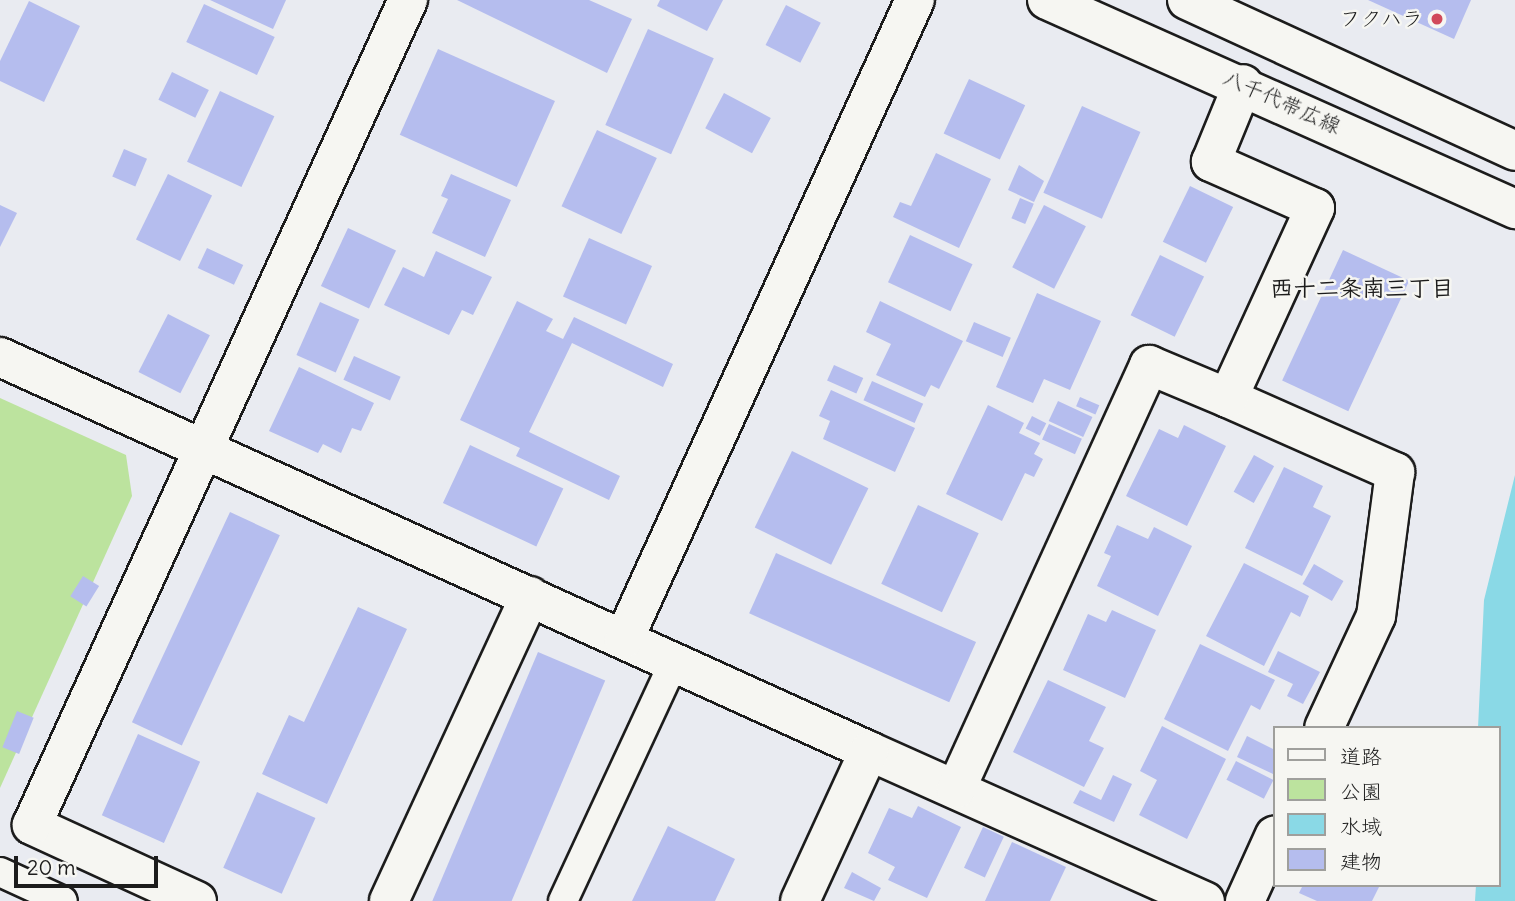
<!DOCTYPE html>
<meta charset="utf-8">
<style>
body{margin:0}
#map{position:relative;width:1515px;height:901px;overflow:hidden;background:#e9ebf1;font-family:Delius,"Klee One",sans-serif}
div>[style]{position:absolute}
.green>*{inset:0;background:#bce39e}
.water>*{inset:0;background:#8ad9e6}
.building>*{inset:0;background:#b5bdee;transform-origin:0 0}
.roads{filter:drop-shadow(2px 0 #1c1c1c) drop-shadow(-2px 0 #1c1c1c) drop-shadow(0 2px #1c1c1c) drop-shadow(0 -2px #1c1c1c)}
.lane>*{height:28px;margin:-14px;padding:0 14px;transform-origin:14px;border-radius:14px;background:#f6f6f2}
.street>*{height:38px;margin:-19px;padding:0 19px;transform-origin:19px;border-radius:19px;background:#f6f6f2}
.secondary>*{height:38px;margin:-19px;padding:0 19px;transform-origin:19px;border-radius:19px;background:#f6f6f2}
.dots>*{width:19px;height:19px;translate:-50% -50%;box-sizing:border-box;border:4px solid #f6f6f2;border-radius:50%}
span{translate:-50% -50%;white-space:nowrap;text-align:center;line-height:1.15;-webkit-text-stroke:5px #f6f6f2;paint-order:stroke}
.poi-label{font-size:21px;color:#1c1c1c}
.right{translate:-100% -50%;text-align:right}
.street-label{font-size:21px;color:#1c1c1c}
.neighbourhood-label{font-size:23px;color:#1c1c1c;font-weight:700}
.legend{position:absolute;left:1273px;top:726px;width:228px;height:161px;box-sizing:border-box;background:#f6f6f2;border:2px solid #9f9f9c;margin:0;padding:9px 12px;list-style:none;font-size:21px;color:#1c1c1c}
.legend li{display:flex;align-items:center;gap:14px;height:35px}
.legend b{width:35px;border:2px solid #9f9f9c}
.scale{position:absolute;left:14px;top:856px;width:144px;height:32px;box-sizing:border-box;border:4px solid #1c1c1c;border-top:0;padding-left:9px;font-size:21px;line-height:24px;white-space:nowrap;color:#1c1c1c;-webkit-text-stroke:5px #f6f6f2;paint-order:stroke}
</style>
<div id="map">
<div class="green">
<div style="clip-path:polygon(0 398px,126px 455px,132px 496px,0 788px)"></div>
</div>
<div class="water">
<div style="clip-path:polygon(1515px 475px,1515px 901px,1475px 901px,1476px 885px,1499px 885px,1499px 728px,1478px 728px,1484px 600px)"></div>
</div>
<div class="building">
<div style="clip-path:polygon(210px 0,286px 0,273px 29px)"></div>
<div style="clip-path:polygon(457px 0,589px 0,632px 19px,607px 73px)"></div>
<div style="clip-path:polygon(660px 0,723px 0,707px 31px,657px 6px)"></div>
<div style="clip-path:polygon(1368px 0,1471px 0,1454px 39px)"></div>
<div style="clip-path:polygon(29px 1px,80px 26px,44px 102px,0 81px,0 61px)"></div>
<div style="left:204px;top:4px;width:78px;height:42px;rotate:25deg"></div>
<div style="left:786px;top:5px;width:39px;height:45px;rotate:27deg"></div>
<div style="left:648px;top:29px;width:72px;height:105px;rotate:24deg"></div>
<div style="left:438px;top:49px;width:128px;height:94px;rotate:24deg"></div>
<div style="left:172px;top:72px;width:41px;height:31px;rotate:26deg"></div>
<div style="left:969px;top:79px;width:62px;height:60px;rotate:25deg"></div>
<div style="left:220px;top:91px;width:60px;height:78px;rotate:25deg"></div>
<div style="left:724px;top:93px;width:53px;height:40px;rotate:28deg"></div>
<div style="left:1082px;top:106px;width:64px;height:95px;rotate:24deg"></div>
<div style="left:597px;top:130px;width:66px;height:84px;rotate:25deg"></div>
<div style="left:124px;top:149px;width:25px;height:30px;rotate:23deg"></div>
<div style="clip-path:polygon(936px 153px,991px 179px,959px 248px,893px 217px,900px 202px,911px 206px)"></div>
<div style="clip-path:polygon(1019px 165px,1044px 181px,1034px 202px,1008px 190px)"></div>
<div style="left:168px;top:174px;width:49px;height:73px;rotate:26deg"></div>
<div style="clip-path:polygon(451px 174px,511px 200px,485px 257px,432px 233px,448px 199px,441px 196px)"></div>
<div style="left:1190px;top:186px;width:48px;height:62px;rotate:26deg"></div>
<div style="left:1020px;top:198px;width:15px;height:22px;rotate:23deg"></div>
<div style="clip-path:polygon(0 205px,17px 213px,0 247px)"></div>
<div style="left:1044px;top:205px;width:47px;height:70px;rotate:27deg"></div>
<div style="left:348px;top:228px;width:53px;height:64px;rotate:25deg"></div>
<div style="left:910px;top:235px;width:69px;height:52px;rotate:25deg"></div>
<div style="left:589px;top:238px;width:69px;height:64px;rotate:24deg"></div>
<div style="left:207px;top:248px;width:40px;height:22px;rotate:25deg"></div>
<div style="left:1343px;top:250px;width:73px;height:144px;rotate:25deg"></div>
<div style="clip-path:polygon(436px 251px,492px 277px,473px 315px,462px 310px,449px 335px,384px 305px,403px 267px,424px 277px)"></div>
<div style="left:1160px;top:255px;width:49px;height:67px;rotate:26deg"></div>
<div style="clip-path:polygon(1037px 293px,1101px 321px,1070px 390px,1044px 379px,1033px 403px,996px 387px)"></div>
<div style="clip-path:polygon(517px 301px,553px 319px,546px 331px,563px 339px,574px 317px,673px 364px,663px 387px,572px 343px,529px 432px,620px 476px,609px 500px,516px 456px,520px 448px,460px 420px)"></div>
<div style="clip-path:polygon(880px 301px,963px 341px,939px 389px,931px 385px,925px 397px,876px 375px,891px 344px,866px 332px)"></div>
<div style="left:320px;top:302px;width:43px;height:58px;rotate:24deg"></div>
<div style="left:168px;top:314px;width:47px;height:65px;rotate:27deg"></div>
<div style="left:974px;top:322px;width:40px;height:21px;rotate:23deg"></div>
<div style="left:354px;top:356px;width:51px;height:26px;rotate:24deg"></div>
<div style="left:834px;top:365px;width:32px;height:17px;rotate:24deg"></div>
<div style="clip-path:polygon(299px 367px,374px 403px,361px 431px,352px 428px,341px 453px,323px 444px,318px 453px,269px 431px)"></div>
<div style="left:872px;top:381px;width:56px;height:21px;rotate:24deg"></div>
<div style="clip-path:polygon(831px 390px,915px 428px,895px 472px,823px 439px,830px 421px,819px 416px)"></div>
<div style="left:1080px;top:397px;width:21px;height:10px;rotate:23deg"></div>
<div style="left:1058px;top:401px;width:38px;height:22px;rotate:25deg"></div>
<div style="clip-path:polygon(988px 405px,1024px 423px,1019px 433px,1040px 443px,1034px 454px,1043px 459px,1034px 477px,1025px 473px,1002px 521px,946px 494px)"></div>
<div style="left:1032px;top:416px;width:16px;height:14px;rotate:27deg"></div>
<div style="left:1049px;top:424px;width:36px;height:17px;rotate:24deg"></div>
<div style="clip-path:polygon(1184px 425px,1226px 446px,1187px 526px,1126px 496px,1159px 429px,1178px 438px)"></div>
<div style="left:470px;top:445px;width:103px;height:64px;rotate:25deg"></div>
<div style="left:792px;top:451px;width:85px;height:85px;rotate:26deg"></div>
<div style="left:1254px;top:455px;width:23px;height:42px;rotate:29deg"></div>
<div style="clip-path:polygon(1284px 467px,1323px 486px,1313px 507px,1331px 516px,1302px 576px,1245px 548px)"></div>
<div style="left:918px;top:505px;width:67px;height:87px;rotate:25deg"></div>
<div style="left:230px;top:512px;width:55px;height:232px;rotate:25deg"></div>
<div style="clip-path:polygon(1117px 525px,1148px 539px,1154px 527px,1192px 546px,1158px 616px,1097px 586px,1111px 556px,1104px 553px)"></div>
<div style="left:776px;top:553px;width:219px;height:66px;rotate:24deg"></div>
<div style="clip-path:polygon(1244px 563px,1309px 596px,1300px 617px,1291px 612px,1264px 666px,1206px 636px)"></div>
<div style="left:1314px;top:564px;width:34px;height:23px;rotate:30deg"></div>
<div style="left:83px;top:576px;width:19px;height:24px;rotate:32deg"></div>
<div style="clip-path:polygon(358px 607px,407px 629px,327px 804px,262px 774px,289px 715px,304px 722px)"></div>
<div style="clip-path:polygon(1112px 610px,1156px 630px,1125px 698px,1063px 670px,1088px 614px,1106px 622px)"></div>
<div style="clip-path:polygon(1200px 644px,1275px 680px,1260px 710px,1251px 705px,1228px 751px,1164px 719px)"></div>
<div style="clip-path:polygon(1278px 651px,1320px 672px,1303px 704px,1287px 696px,1293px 684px,1268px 672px)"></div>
<div style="left:538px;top:652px;width:73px;height:273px;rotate:23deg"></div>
<div style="clip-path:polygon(1048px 680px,1106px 707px,1089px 741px,1104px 748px,1084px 787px,1013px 752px)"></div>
<div style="left:17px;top:711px;width:18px;height:39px;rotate:22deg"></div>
<div style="clip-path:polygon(1162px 726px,1226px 759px,1187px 839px,1139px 815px,1157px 780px,1140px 771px)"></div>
<div style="left:138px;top:734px;width:68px;height:89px;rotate:24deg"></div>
<div style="clip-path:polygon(1247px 736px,1275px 750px,1273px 774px,1237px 757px)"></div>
<div style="left:1236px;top:761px;width:42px;height:21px;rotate:27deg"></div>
<div style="clip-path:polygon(1113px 775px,1132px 784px,1114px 822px,1073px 803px,1080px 790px,1101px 800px)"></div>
<div style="left:257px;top:792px;width:64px;height:83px;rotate:24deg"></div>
<div style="clip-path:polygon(918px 806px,961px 827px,927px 898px,888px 880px,895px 867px,868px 853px,889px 808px,912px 818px)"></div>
<div style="clip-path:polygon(668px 826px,735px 859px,715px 901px,632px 901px)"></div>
<div style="left:983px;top:827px;width:23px;height:45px;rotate:25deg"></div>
<div style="clip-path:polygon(1012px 842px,1066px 867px,1050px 901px,985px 901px)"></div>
<div style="clip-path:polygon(852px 872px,881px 888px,874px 901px,844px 888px)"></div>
<div style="clip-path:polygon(1303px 885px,1380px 885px,1372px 901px,1317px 901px,1299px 893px)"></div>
</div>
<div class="roads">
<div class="lane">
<div style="left:0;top:872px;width:69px;rotate:24.7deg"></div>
<div style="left:563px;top:901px;width:264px;rotate:-65.1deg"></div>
</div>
<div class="street">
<div style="left:1228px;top:398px;width:183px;rotate:23.9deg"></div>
<div style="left:1395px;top:472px;width:145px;rotate:97.5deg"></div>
<div style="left:1376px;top:616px;width:123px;rotate:114.9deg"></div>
<div style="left:869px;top:751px;width:368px;rotate:24.1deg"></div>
<div style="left:956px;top:789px;width:466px;rotate:-65.5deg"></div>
<div style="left:1149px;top:365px;width:86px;rotate:22.7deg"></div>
<div style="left:1228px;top:398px;width:209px;rotate:-65.4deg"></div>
<div style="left:1315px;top:208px;width:114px;rotate:-156.1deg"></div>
<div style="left:1211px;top:162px;width:84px;rotate:-67.7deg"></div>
<div style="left:197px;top:901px;width:182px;rotate:-155.3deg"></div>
<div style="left:32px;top:825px;width:907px;rotate:-65.5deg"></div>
<div style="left:389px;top:901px;width:336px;rotate:-65.2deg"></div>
<div style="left:1245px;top:901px;width:72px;rotate:-65.6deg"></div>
</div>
<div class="secondary">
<div style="left:1047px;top:0;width:513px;rotate:24.06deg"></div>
<div style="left:1187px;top:0;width:361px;rotate:24.7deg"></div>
<div style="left:0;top:357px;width:954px;rotate:24.39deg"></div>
<div style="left:869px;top:751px;width:165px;rotate:114.7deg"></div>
<div style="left:624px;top:639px;width:702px;rotate:-65.52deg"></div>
</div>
</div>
<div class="dots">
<div style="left:1437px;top:19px;background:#d1495b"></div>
</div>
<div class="poi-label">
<span class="right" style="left:1423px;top:19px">フクハラ</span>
</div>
<div class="street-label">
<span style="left:1282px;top:102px;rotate:24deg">八千代帯広線</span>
</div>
<div class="neighbourhood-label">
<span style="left:1362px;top:288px">西十二条南三丁目</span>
</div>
<ul class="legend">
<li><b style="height:9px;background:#f6f6f2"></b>道路</li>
<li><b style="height:19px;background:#bce39e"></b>公園</li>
<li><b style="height:19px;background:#8ad9e6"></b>水域</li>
<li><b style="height:19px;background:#b5bdee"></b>建物</li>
</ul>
<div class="scale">20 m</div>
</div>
